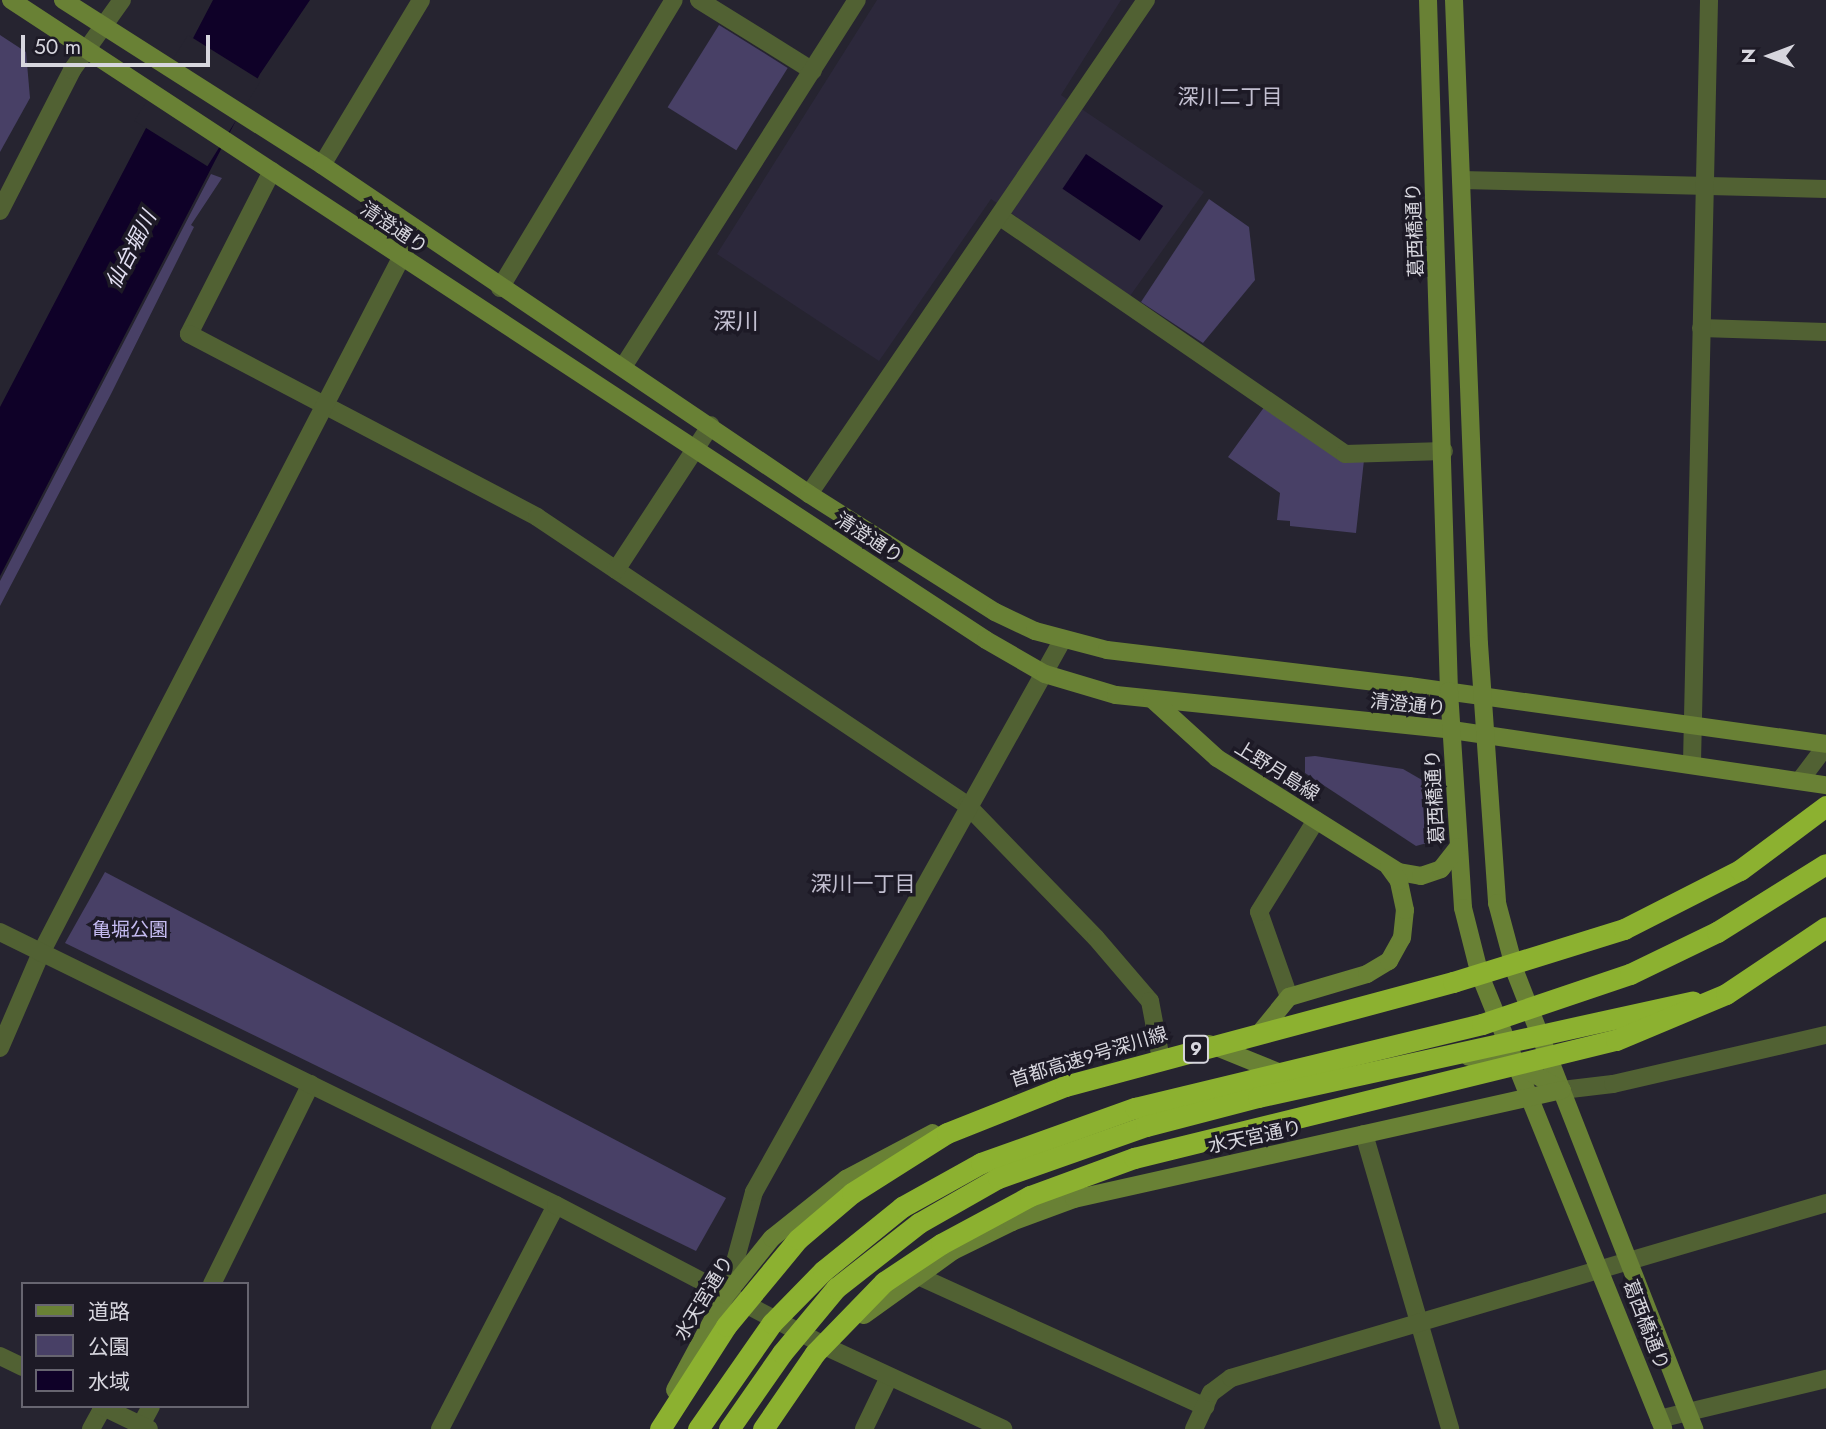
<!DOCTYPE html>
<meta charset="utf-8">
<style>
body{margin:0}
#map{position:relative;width:1826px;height:1429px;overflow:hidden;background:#262430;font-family:Jost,"Noto Sans JP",sans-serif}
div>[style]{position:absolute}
.built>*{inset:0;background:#2c283b}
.green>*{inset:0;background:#484066;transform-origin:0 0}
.water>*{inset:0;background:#0f0128;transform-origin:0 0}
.pier>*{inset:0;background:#262430;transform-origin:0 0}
.pedestrian>*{height:18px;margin:-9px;padding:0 9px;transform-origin:9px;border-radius:9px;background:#516133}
.minor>*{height:18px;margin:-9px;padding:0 9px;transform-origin:9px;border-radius:9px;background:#516133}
.tertiary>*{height:18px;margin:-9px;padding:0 9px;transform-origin:9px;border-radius:9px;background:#516133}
.secondary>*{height:18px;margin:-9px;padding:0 9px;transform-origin:9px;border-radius:9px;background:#698135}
.motorway-bridge>*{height:21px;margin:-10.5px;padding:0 10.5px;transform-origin:10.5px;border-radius:10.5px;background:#8cb130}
span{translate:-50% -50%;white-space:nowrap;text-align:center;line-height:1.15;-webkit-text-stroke:7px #1d1a26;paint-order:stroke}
.shield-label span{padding:2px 5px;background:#1d1a26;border:2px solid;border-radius:5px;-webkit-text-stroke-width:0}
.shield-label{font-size:18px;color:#d7d6de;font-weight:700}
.street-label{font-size:19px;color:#d7d6de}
.park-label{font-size:19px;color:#c5bbf1}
.neighbourhood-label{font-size:21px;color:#c2bfd0}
.water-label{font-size:21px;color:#e3e0f3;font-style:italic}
.quarter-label{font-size:23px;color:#c2bfd0}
.legend{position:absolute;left:21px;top:1282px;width:228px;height:126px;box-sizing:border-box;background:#1d1a26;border:2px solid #676570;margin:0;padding:9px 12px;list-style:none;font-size:21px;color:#d7d6de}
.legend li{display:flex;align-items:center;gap:14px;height:35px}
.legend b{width:35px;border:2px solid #676570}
.north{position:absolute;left:1735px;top:21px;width:70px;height:70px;-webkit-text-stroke:5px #1d1a26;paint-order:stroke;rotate:270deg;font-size:19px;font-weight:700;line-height:28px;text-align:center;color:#d7d6de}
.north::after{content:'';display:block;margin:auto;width:24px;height:32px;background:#d7d6de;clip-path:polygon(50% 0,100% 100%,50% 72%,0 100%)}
.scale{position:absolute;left:21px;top:35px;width:189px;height:32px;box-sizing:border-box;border:4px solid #d7d6de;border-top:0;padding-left:9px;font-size:21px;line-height:24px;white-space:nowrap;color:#d7d6de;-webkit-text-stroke:5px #1d1a26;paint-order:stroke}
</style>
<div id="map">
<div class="built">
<div style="clip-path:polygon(877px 0,1121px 0,1061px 95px,1204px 192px,1130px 296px,991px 199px,879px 361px,717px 254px)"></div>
</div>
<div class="green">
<div style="left:719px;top:25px;width:81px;height:97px;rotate:32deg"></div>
<div style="clip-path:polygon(0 35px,26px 52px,30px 98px,0 152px)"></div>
<div style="clip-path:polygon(211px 174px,222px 178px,191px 225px,194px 227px,111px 394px,0 606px,0 581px)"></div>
<div style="clip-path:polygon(1209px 199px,1249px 227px,1255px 280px,1203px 343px,1141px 302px)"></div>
<div style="clip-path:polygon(1265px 406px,1364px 460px,1356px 533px,1290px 526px,1290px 521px,1277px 520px,1280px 493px,1228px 457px)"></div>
<div style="clip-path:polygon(1315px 756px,1403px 769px,1422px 780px,1427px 795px,1427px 843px,1416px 846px,1305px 773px,1305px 757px)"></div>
<div style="clip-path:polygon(105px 872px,726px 1198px,696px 1251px,65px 943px)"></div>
</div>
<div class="water">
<div style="clip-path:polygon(213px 0,310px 0,260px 74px,0 576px,0 407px)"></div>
<div style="left:1086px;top:154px;width:93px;height:42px;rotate:34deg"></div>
</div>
<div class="pier">
<div style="left:188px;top:35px;width:86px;height:101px;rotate:32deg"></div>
</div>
<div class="pedestrian">
<div style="left:999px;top:216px;width:420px;rotate:34.5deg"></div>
<div style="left:1345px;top:454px;width:99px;rotate:-1.7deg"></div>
</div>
<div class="minor">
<div style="left:699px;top:0;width:134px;rotate:31.9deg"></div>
<div style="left:322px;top:165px;width:192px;rotate:-59deg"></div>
<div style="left:272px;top:171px;width:183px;rotate:117deg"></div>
<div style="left:189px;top:334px;width:393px;rotate:27.7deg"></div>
<div style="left:537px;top:517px;width:518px;rotate:33.81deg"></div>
<div style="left:967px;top:805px;width:185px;rotate:45.9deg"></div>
<div style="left:1096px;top:938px;width:83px;rotate:49.4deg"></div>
<div style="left:1150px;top:1001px;width:54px;rotate:79.3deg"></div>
<div style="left:1461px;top:180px;width:365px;rotate:1.4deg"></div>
<div style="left:500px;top:288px;width:336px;rotate:-58.9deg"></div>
<div style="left:1701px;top:328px;width:125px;rotate:1.8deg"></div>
<div style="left:623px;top:367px;width:435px;rotate:-57.5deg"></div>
<div style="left:809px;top:494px;width:598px;rotate:-55.7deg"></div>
<div style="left:1692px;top:762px;width:762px;rotate:-88.72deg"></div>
<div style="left:1289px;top:997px;width:90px;rotate:-109.4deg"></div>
<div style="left:1259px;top:912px;width:108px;rotate:-58.2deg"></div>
<div style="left:0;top:1048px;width:103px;rotate:-66.7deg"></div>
<div style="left:41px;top:953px;width:813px;rotate:-62.62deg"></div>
<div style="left:1364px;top:1134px;width:307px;rotate:73.7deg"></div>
<div style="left:916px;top:1275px;width:318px;rotate:24.5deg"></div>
<div style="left:212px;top:1284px;width:223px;rotate:-63.7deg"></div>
<div style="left:726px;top:1295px;width:107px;rotate:-74.8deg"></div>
<div style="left:754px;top:1192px;width:631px;rotate:-60.8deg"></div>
<div style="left:1659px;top:1419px;width:172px;rotate:-13.5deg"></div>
<div style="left:141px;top:1425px;width:21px;rotate:-62deg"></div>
<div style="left:91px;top:1429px;width:25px;rotate:-61deg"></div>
<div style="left:440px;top:1429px;width:252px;rotate:-62.6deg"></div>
<div style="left:864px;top:1429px;width:58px;rotate:-64.3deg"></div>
<div style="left:1194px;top:1429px;width:40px;rotate:-65deg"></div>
<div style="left:1211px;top:1393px;width:25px;rotate:-37deg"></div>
<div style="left:1231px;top:1378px;width:620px;rotate:-16.39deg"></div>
</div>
<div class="tertiary">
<div style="left:0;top:211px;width:158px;rotate:-62.9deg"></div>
<div style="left:72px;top:70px;width:86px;rotate:-54.5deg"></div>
<div style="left:616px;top:570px;width:173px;rotate:-56.8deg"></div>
<div style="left:1801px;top:779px;width:41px;rotate:-52.9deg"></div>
<div style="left:0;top:932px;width:619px;rotate:26.15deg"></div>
<div style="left:556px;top:1205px;width:310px;rotate:27.6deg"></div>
<div style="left:831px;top:1349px;width:190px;rotate:24.9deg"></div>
<div style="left:1562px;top:1090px;width:51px;rotate:-6.7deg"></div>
<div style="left:1613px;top:1084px;width:219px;rotate:-13deg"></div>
<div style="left:0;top:1356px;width:25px;rotate:26deg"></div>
<div style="left:101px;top:1406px;width:53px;rotate:25.6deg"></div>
</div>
<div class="secondary">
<div style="left:11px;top:0;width:1166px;rotate:33.28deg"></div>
<div style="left:986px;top:640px;width:68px;rotate:30deg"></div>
<div style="left:1045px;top:674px;width:74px;rotate:16.5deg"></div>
<div style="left:1116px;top:695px;width:338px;rotate:5.9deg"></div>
<div style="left:1452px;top:730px;width:378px;rotate:8.4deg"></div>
<div style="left:63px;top:0;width:307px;rotate:32.5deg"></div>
<div style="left:322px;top:165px;width:588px;rotate:34.04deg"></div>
<div style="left:809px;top:494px;width:220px;rotate:32.4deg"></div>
<div style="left:995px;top:612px;width:44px;rotate:25.4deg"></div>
<div style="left:1035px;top:631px;width:74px;rotate:14.8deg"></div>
<div style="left:1107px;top:650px;width:304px;rotate:6.8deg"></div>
<div style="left:1409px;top:686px;width:421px;rotate:7.9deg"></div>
<div style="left:1428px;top:0;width:691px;rotate:88.26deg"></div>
<div style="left:1449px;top:691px;width:217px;rotate:86.3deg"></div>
<div style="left:1463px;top:908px;width:69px;rotate:75.8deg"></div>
<div style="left:1480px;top:975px;width:489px;rotate:68deg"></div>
<div style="left:1454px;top:0;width:644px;rotate:87.78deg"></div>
<div style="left:1479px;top:644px;width:260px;rotate:86deg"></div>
<div style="left:1497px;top:903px;width:73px;rotate:75deg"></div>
<div style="left:1516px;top:974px;width:489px;rotate:68.6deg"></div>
<div style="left:1152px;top:699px;width:88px;rotate:42.2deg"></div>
<div style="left:1217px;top:758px;width:215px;rotate:32.1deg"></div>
<div style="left:1399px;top:872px;width:22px;rotate:10deg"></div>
<div style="left:1421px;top:876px;width:21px;rotate:-19deg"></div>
<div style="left:1441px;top:869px;width:28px;rotate:-52deg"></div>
<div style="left:1259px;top:1034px;width:48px;rotate:-51deg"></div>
<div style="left:1289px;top:997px;width:81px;rotate:-16.4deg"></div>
<div style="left:1367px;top:974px;width:26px;rotate:-31deg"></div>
<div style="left:1389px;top:961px;width:26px;rotate:-61deg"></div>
<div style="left:1402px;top:938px;width:28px;rotate:-84deg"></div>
<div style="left:1405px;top:910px;width:30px;rotate:-102deg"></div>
<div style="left:1399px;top:881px;width:17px;rotate:-126deg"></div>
<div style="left:1209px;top:1044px;width:80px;rotate:22.1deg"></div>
<div style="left:1469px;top:1057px;width:37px;rotate:2deg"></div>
<div style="left:1506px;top:1058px;width:64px;rotate:29.7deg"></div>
<div style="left:864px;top:1315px;width:110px;rotate:-35.7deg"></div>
<div style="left:953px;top:1251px;width:66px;rotate:-26.2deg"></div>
<div style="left:1012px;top:1222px;width:66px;rotate:-20.4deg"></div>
<div style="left:1074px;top:1199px;width:500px;rotate:-12.59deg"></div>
<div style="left:675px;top:1390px;width:108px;rotate:-61.8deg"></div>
<div style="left:726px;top:1295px;width:73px;rotate:-51.1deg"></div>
<div style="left:772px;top:1238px;width:95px;rotate:-38.6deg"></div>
<div style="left:846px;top:1179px;width:98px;rotate:-27.9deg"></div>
</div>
<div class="motorway-bridge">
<div style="left:660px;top:1429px;width:122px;rotate:-57.3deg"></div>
<div style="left:726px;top:1326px;width:113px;rotate:-50.4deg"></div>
<div style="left:798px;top:1239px;width:71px;rotate:-40.4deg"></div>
<div style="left:852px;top:1193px;width:112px;rotate:-32.3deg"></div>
<div style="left:947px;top:1133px;width:127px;rotate:-21.7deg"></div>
<div style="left:1065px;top:1086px;width:402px;rotate:-15deg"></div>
<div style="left:1453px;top:982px;width:179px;rotate:-17.2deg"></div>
<div style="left:1624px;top:929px;width:130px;rotate:-27deg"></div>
<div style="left:1740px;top:870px;width:107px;rotate:-36.7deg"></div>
<div style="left:698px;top:1429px;width:129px;rotate:-55.1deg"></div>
<div style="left:772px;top:1323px;width:73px;rotate:-45.6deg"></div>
<div style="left:823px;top:1271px;width:102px;rotate:-39deg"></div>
<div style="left:902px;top:1207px;width:90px;rotate:-29.1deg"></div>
<div style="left:981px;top:1163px;width:164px;rotate:-19.7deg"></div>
<div style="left:1135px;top:1108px;width:357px;rotate:-13.6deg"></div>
<div style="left:1482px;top:1024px;width:156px;rotate:-18.7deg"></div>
<div style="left:1630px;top:974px;width:97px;rotate:-25.8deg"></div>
<div style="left:1717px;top:932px;width:128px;rotate:-32deg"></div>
<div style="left:729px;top:1429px;width:93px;rotate:-55.1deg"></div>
<div style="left:782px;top:1353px;width:85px;rotate:-50.3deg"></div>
<div style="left:836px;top:1288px;width:105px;rotate:-38.1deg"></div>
<div style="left:919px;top:1223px;width:91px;rotate:-29.7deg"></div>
<div style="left:998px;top:1178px;width:157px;rotate:-19.4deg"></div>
<div style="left:1146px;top:1126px;width:116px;rotate:-14.5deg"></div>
<div style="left:1258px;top:1097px;width:445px;rotate:-12.4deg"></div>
<div style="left:763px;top:1429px;width:92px;rotate:-55.6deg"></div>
<div style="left:815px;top:1353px;width:99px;rotate:-45.8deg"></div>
<div style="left:884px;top:1282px;width:69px;rotate:-33.7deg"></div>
<div style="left:941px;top:1244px;width:101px;rotate:-28.3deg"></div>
<div style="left:1030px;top:1196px;width:111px;rotate:-20.1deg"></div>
<div style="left:1134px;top:1158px;width:496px;rotate:-13.8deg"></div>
<div style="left:1616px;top:1040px;width:119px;rotate:-22.7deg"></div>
<div style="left:1726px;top:994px;width:120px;rotate:-33.8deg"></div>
</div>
<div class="shield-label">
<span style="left:1196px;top:1049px">9</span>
</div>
<div class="street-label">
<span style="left:394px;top:228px;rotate:34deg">清澄通り</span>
<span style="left:1415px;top:230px;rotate:-92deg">葛西橋通り</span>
<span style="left:869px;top:538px;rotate:33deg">清澄通り</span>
<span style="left:1408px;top:705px;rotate:6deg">清澄通り</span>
<span style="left:1277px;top:771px;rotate:32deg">上野月島線</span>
<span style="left:1435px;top:797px;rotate:-93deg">葛西橋通り</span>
<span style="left:1089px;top:1057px;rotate:-17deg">首都高速9号深川線</span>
<span style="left:1255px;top:1137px;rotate:-12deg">水天宮通り</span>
<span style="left:704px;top:1298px;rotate:-59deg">水天宮通り</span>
<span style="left:1646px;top:1325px;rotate:69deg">葛西橋通り</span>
</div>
<div class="park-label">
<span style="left:130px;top:930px">亀堀公園</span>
</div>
<div class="neighbourhood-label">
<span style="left:1230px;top:97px">深川二丁目</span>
<span style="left:863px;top:884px">深川一丁目</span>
</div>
<div class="water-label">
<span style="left:131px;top:250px;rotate:-63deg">仙台堀川</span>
</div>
<div class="quarter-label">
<span style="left:736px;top:321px">深川</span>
</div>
<ul class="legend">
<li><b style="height:9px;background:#698135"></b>道路</li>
<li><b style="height:19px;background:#484066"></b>公園</li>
<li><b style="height:19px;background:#0f0128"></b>水域</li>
</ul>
<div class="north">N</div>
<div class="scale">50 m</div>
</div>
